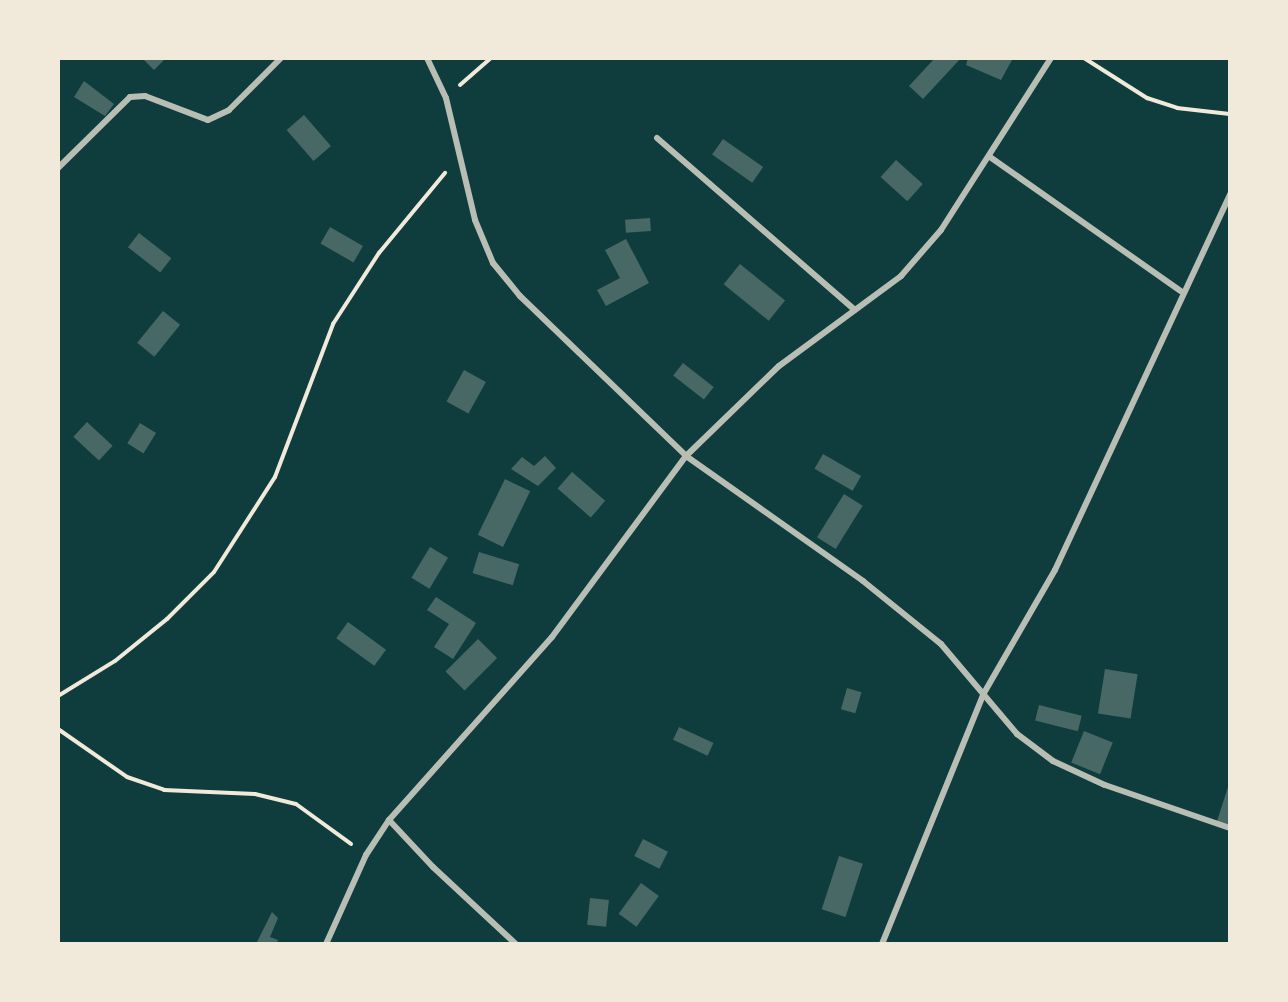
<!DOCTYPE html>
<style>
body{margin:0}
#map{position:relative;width:1288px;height:1002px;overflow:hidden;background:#0f3d3e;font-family:"IBM Plex Sans",sans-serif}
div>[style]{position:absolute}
.building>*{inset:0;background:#486865;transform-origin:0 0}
.path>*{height:4px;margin:-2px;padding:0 2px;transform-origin:2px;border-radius:2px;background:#f1e9da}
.minor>*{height:6px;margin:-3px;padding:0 3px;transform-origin:3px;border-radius:3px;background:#b8beb3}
span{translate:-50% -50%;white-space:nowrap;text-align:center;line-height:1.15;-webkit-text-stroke:4.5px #f1e9da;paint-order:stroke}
.frame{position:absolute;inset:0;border:60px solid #f1e9da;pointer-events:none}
</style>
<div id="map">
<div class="building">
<div style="clip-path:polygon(142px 58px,166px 58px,154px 70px)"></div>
<div style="clip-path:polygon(935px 58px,961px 58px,923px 99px,909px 86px)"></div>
<div style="clip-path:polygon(968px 58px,1013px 58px,1001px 80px,966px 65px)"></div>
<div style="clip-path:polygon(84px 81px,114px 104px,105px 116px,74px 97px)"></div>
<div style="left:304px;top:115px;width:41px;height:23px;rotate:49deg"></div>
<div style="left:723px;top:139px;width:49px;height:19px;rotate:35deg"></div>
<div style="left:896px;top:160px;width:36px;height:23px;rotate:42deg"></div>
<div style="left:650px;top:218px;width:13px;height:25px;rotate:86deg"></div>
<div style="left:330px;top:227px;width:38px;height:19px;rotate:30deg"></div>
<div style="left:139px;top:233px;width:41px;height:18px;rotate:38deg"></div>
<div style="clip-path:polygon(626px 239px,649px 283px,606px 306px,597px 290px,620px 278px,605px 250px)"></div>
<div style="left:740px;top:264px;width:58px;height:26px;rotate:39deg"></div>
<div style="left:163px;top:311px;width:22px;height:41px;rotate:39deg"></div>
<div style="left:683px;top:363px;width:39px;height:16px;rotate:38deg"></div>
<div style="left:464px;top:370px;width:25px;height:36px;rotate:29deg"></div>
<div style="left:87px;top:422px;width:35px;height:20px;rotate:43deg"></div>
<div style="left:140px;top:423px;width:19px;height:24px;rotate:32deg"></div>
<div style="left:823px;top:454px;width:44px;height:17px;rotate:30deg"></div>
<div style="clip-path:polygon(545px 456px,556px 468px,538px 486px,511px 469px,522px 457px,534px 466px)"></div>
<div style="left:572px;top:472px;width:44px;height:22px;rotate:41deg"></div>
<div style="left:505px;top:479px;width:28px;height:62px;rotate:26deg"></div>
<div style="left:844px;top:494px;width:22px;height:51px;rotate:32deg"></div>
<div style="left:430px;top:547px;width:21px;height:36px;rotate:31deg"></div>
<div style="left:479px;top:552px;width:42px;height:22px;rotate:17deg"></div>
<div style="clip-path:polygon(436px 597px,476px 623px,453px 659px,434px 647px,449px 624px,427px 610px)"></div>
<div style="left:348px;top:622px;width:47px;height:20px;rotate:36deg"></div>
<div style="left:478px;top:639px;width:27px;height:46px;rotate:45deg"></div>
<div style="left:1105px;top:669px;width:33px;height:45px;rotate:9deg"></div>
<div style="left:847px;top:688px;width:15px;height:22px;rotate:16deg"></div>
<div style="left:1039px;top:705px;width:44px;height:16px;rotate:14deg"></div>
<div style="left:679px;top:727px;width:38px;height:14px;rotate:25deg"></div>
<div style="left:1084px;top:731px;width:31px;height:34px;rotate:22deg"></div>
<div style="clip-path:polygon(1230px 781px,1230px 827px,1216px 824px)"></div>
<div style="left:643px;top:839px;width:28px;height:19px;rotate:27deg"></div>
<div style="left:839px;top:856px;width:25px;height:56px;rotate:18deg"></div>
<div style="left:641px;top:883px;width:22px;height:38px;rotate:36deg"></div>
<div style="left:590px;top:898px;width:19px;height:27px;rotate:6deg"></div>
<div style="clip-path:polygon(272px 912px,278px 918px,270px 937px,278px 940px,276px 944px,256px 944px)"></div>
</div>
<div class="path">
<div style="left:1084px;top:58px;width:75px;rotate:32.4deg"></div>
<div style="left:1147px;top:98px;width:32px;rotate:18deg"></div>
<div style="left:1177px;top:108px;width:53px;rotate:6.5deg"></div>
<div style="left:460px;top:85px;width:41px;rotate:-41.1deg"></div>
<div style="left:58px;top:696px;width:67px;rotate:-31.6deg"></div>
<div style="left:115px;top:661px;width:67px;rotate:-38.9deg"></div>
<div style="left:167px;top:619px;width:66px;rotate:-45deg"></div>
<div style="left:214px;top:572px;width:113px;rotate:-57.3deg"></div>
<div style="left:275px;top:477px;width:164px;rotate:-69.2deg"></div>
<div style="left:333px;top:324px;width:85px;rotate:-57.1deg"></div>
<div style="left:379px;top:253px;width:104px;rotate:-50.5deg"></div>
<div style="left:58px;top:729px;width:84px;rotate:34.8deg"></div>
<div style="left:127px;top:777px;width:39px;rotate:19deg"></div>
<div style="left:164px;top:790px;width:91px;rotate:2.5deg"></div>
<div style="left:255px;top:794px;width:42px;rotate:13.7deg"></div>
<div style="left:296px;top:804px;width:68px;rotate:36deg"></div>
</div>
<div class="minor">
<div style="left:427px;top:58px;width:44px;rotate:64.6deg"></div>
<div style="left:446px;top:98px;width:125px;rotate:76.6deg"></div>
<div style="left:475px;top:220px;width:47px;rotate:67.3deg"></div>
<div style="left:493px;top:263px;width:43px;rotate:50.7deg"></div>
<div style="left:520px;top:296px;width:231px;rotate:43.9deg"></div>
<div style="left:686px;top:456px;width:217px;rotate:35.2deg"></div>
<div style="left:863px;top:581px;width:100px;rotate:38.9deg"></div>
<div style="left:941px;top:644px;width:118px;rotate:49.8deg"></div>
<div style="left:1017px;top:734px;width:45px;rotate:36.9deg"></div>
<div style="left:1053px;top:761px;width:57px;rotate:24.8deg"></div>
<div style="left:1105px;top:785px;width:132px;rotate:19deg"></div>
<div style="left:657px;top:138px;width:262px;rotate:41deg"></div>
<div style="left:990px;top:157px;width:233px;rotate:35.1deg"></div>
<div style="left:58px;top:168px;width:101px;rotate:-44.6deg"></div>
<div style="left:130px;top:97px;width:15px;rotate:-4deg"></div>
<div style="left:145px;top:96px;width:67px;rotate:20.9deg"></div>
<div style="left:208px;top:120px;width:23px;rotate:-25deg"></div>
<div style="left:229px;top:110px;width:74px;rotate:-45deg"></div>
<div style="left:389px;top:820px;width:64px;rotate:46.9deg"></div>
<div style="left:433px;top:867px;width:113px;rotate:42.9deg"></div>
<div style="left:326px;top:944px;width:98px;rotate:-65.8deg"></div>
<div style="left:366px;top:855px;width:42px;rotate:-56.7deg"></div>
<div style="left:389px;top:820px;width:245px;rotate:-48.3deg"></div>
<div style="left:552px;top:637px;width:225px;rotate:-53.5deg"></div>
<div style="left:686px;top:456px;width:129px;rotate:-44.1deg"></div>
<div style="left:779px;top:366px;width:152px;rotate:-36.4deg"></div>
<div style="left:901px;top:276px;width:61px;rotate:-49deg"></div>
<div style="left:941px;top:230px;width:204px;rotate:-57.4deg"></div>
<div style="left:882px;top:944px;width:271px;rotate:-67.9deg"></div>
<div style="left:984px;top:693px;width:142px;rotate:-60deg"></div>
<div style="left:1055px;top:570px;width:415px;rotate:-65deg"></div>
</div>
<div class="frame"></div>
</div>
